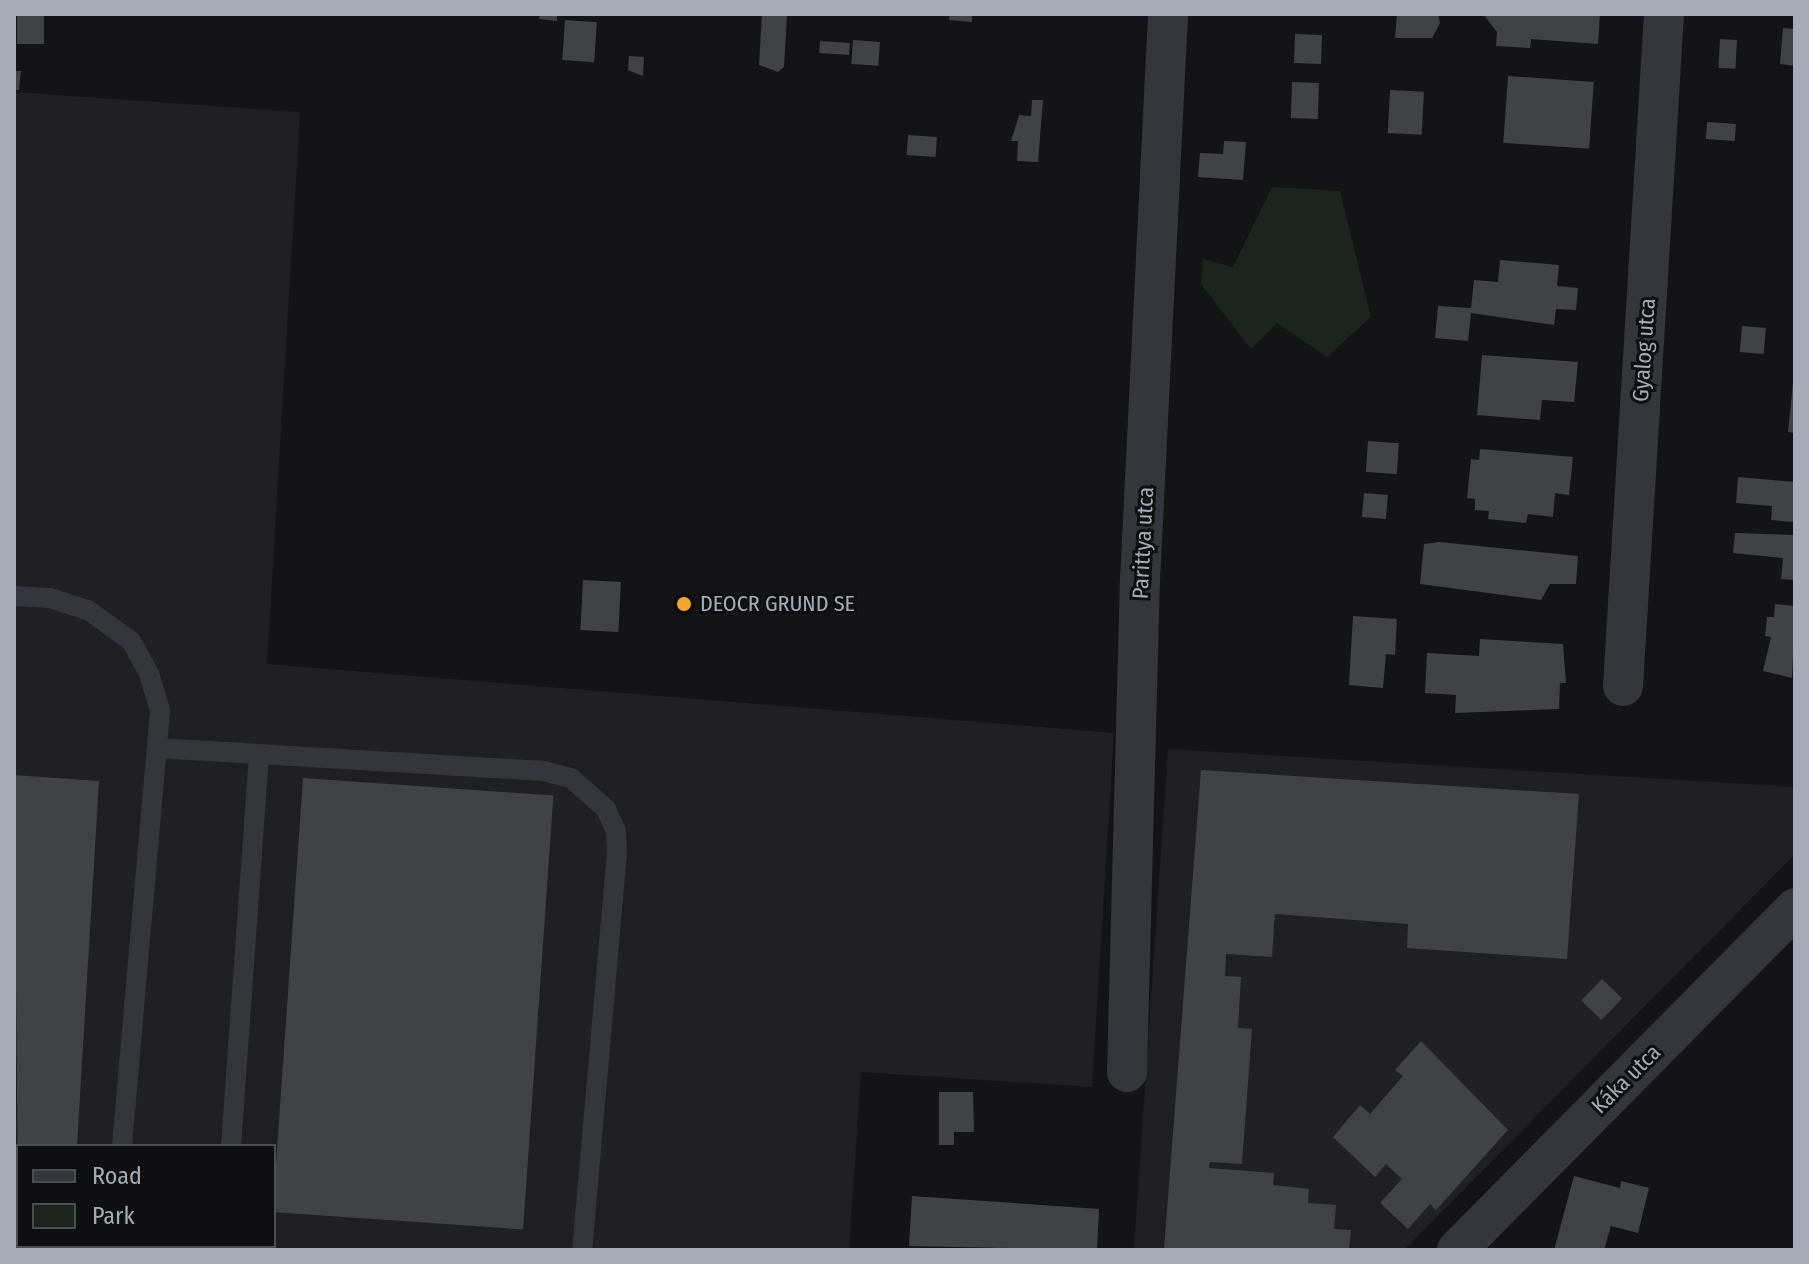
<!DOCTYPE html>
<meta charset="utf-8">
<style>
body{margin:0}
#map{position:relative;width:1809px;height:1264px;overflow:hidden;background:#141416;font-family:"Fira Sans Condensed",sans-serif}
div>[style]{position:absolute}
.built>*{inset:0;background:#202023}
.green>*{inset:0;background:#1c241d}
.building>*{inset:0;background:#404246;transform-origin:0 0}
.service>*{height:20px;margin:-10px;padding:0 10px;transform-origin:10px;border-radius:10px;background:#35363b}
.minor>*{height:40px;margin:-20px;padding:0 20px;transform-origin:20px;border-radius:20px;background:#35363b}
.dots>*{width:22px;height:22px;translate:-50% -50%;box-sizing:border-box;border:4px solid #0f0f11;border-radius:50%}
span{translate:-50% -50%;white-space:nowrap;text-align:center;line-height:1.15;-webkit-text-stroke:6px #0f0f11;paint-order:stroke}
.street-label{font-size:22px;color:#a5acb6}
.poi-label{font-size:22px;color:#a5acb6}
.left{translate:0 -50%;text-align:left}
.frame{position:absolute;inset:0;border:16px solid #a5acb6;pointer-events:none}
.legend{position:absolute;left:16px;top:1144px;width:260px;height:104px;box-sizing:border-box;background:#0f0f11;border:2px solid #4b4e53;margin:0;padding:10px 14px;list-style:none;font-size:24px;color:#a5acb6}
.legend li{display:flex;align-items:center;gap:16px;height:40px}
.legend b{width:40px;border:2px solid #4b4e53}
</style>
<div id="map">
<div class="built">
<div style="clip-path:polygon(evenodd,14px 92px,300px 112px,267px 664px,1114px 733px,1092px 1087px,861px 1072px,849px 1250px,14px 1250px,14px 92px,18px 1146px,274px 1146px,274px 1246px,18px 1246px,18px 1146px)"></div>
<div style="clip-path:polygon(1168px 749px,1795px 787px,1795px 854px,1404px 1250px,1134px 1250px)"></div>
</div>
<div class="green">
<div style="clip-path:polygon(1272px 187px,1340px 191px,1371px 317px,1327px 357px,1277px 323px,1251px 349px,1201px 284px,1203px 259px,1233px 267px)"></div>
</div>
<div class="building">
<div style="left:17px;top:14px;width:27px;height:30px"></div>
<div style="clip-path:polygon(540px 14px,557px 14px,557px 21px,539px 19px)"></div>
<div style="clip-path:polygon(762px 14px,787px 14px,784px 67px,778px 72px,759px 65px)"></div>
<div style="clip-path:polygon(950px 14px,972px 14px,972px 22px,949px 20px)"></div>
<div style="clip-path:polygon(1397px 14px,1438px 14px,1440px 23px,1432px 38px,1395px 38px)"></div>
<div style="clip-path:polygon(1483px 14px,1600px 14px,1598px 44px,1531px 39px,1530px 48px,1496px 46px,1497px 32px)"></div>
<div style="left:565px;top:20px;width:32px;height:40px;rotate:4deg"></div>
<div style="clip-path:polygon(1783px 28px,1795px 29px,1795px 66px,1780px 64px)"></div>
<div style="left:1295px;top:34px;width:27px;height:29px;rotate:2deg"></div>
<div style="left:1720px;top:39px;width:17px;height:29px;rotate:3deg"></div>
<div style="left:853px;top:40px;width:27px;height:24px;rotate:4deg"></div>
<div style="left:820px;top:41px;width:30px;height:12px;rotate:4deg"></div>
<div style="clip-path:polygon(629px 56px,644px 57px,643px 76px,628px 70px)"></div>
<div style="clip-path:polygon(14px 71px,21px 71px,19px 90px,14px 90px)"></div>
<div style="left:1508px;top:76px;width:86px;height:67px;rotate:4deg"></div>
<div style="left:1292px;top:82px;width:27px;height:36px;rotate:2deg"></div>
<div style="left:1390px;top:90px;width:34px;height:43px;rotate:3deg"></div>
<div style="clip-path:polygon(1032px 100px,1043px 100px,1038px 162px,1017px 161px,1018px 141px,1011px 141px,1019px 115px,1031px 116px)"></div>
<div style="left:1707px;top:122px;width:29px;height:17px;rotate:4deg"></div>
<div style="left:908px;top:135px;width:29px;height:20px;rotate:4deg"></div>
<div style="clip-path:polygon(1224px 141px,1246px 142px,1243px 180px,1198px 177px,1200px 153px,1223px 154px)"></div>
<div style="clip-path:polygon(1500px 260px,1559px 265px,1557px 286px,1578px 288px,1576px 310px,1556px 309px,1554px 325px,1471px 313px,1468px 341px,1435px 338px,1438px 306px,1471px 308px,1474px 280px,1498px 282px)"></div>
<div style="left:1742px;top:326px;width:24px;height:26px;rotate:5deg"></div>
<div style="clip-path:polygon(1482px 355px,1578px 362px,1574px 402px,1542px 400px,1540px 420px,1477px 415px)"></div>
<div style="clip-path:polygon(1793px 383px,1795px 383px,1795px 433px,1788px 432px)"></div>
<div style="left:1368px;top:441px;width:31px;height:31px;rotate:4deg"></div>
<div style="clip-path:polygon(1480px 449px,1573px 457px,1569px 495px,1555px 493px,1553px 517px,1528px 514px,1526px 523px,1488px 519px,1489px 511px,1475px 510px,1475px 499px,1467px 498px,1471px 459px,1479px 460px)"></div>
<div style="clip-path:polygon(1738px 477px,1795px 482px,1793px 522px,1771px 520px,1772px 506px,1736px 503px)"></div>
<div style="left:1364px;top:493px;width:24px;height:24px;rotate:5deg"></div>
<div style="clip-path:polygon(1735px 533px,1795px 535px,1795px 580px,1781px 579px,1783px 558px,1733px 553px)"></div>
<div style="clip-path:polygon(1439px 542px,1578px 556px,1576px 584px,1550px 584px,1541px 600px,1420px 584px,1424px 544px)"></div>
<div style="left:583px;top:580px;width:38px;height:50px;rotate:3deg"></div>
<div style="clip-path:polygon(1775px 604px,1795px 606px,1792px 678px,1763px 671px,1771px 637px,1765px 636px,1767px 617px,1774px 617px)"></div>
<div style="clip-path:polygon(1353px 616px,1397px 619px,1395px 655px,1386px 654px,1383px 688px,1349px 685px)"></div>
<div style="clip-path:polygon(1480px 639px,1563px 644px,1566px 683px,1560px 683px,1559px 709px,1455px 713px,1456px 695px,1425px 693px,1427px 653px,1479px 656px)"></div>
<div style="clip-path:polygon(1201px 770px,1579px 794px,1567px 959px,1407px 948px,1408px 924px,1275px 914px,1272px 957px,1226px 954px,1225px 976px,1241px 977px,1238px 1028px,1252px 1029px,1242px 1164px,1210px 1162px,1209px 1168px,1274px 1173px,1273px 1185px,1309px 1189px,1308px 1203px,1336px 1205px,1334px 1229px,1351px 1230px,1349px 1250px,1164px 1250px)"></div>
<div style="clip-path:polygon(14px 775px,99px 781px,77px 1146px,18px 1146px,18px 1191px)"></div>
<div style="left:303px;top:778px;width:251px;height:435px;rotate:4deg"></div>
<div style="left:1602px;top:979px;width:28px;height:30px;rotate:44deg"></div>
<div style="clip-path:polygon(1421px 1041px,1508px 1130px,1436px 1210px,1430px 1204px,1408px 1229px,1380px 1203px,1402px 1179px,1386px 1164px,1375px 1177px,1333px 1137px,1360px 1105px,1370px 1114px,1403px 1076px,1395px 1070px)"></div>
<div style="clip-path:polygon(939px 1092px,973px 1092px,974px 1132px,954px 1132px,954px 1145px,939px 1145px)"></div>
<div style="clip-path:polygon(1574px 1176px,1620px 1188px,1621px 1181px,1649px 1188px,1638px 1233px,1611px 1226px,1604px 1250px,1554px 1250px)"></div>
<div style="clip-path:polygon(912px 1196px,1099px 1209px,1097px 1250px,909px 1246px)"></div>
</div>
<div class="service">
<div style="left:14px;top:596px;width:36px;rotate:3deg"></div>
<div style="left:50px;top:598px;width:40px;rotate:18deg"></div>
<div style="left:88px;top:610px;width:53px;rotate:35.8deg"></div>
<div style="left:131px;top:641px;width:38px;rotate:61deg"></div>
<div style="left:149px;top:674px;width:39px;rotate:73deg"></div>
<div style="left:160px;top:711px;width:437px;rotate:95deg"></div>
<div style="left:157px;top:748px;width:388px;rotate:3.4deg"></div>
<div style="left:544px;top:771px;width:28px;rotate:15deg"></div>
<div style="left:571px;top:778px;width:47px;rotate:41.5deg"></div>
<div style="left:606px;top:809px;width:24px;rotate:66deg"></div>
<div style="left:616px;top:831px;width:21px;rotate:87deg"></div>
<div style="left:617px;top:852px;width:400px;rotate:95deg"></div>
<div style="left:231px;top:1146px;width:393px;rotate:-85.9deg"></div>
<div style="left:113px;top:1250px;width:4px;rotate:-76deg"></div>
<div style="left:223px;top:1250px;width:4px;rotate:-90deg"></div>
</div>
<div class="minor">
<div style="left:1623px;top:686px;width:673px;rotate:-86.51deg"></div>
<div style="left:1127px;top:1072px;width:491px;rotate:-88.5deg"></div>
<div style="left:1140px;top:581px;width:568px;rotate:-87.17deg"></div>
<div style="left:1457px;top:1250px;width:481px;rotate:-45.3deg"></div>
</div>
<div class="dots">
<div style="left:684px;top:604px;background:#f5a72d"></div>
</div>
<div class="street-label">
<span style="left:1644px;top:350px;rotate:-86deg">Gyalog utca</span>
<span style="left:1143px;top:543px;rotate:-87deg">Parittya utca</span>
<span style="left:1626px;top:1079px;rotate:-45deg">Káka utca</span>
</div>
<div class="poi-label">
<span class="left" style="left:700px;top:604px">DEOCR GRUND SE</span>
</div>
<div class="frame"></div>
<ul class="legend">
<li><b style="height:10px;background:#35363b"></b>Road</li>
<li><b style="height:22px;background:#1c241d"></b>Park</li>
</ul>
</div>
